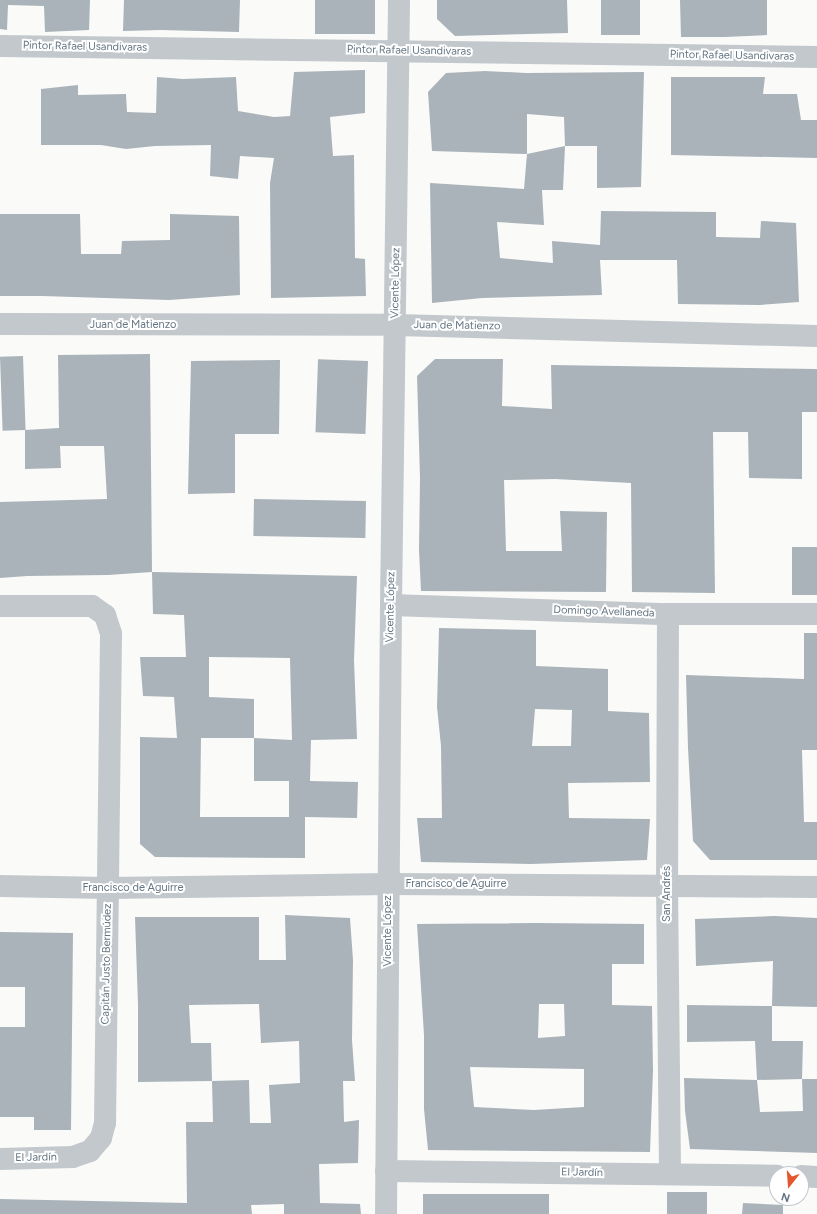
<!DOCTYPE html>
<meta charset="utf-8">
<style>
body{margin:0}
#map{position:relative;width:817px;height:1214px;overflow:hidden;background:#fafaf8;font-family:Figtree,sans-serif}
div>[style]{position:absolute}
.building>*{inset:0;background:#aab3b9;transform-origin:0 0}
.minor>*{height:22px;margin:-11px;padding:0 11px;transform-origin:11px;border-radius:11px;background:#c3c8cc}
span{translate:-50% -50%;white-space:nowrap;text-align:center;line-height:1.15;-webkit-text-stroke:4px #fff;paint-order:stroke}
.street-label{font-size:11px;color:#657683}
.north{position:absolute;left:769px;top:1166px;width:40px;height:40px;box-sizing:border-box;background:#fff;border:1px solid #c1c8cd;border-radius:50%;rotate:197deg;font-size:11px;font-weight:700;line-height:16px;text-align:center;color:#657683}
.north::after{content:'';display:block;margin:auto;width:14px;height:18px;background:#e4572e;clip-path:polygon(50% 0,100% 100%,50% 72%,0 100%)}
</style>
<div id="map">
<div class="building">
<div style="clip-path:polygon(0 0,90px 0,89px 30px,45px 32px,44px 6px,8px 5px,7px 30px,0 29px)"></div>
<div style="clip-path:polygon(124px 0,240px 0,239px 32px,161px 30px,123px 31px)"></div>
<div style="left:315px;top:0;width:60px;height:34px"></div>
<div style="clip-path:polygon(437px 0,567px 0,568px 33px,455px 36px,437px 19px)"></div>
<div style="left:601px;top:0;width:39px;height:35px"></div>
<div style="clip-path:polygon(680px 0,767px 0,767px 35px,725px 37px,681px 37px)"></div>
<div style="clip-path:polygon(365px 70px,365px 113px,330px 117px,333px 156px,354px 155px,355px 258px,365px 259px,366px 296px,271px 298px,270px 183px,274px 158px,240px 156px,238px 179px,210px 176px,211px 145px,155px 146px,126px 149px,101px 145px,41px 145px,41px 89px,78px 85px,78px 95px,126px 94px,127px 112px,156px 113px,157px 77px,183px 79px,236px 77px,238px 111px,274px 117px,290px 116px,294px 72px)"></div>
<div style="clip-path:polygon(485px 71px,526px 73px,644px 72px,641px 187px,597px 188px,597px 146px,565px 146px,564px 117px,527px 114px,527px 154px,565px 146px,563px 190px,542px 190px,544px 225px,497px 222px,500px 258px,553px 263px,552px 241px,600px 245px,601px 211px,716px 212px,716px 237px,760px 238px,761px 221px,796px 223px,799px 302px,760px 305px,678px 304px,677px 260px,600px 260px,602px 295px,482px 298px,432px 303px,430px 183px,524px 189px,527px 154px,432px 151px,428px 92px,446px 73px)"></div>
<div style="clip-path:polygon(671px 77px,765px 77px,763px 94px,797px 94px,801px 120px,817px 120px,817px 158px,671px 155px)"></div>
<div style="clip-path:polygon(0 214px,80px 214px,81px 254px,121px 254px,122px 241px,170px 240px,170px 214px,239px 216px,240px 295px,169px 300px,42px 296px,0 296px)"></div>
<div style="clip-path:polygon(150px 354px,152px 572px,108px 575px,27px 576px,0 578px,0 502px,107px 499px,104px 446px,60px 446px,61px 468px,25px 469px,25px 430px,59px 428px,58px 355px)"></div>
<div style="left:23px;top:356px;width:74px;height:23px;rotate:88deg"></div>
<div style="clip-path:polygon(435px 359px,503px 359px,502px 406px,552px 409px,551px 365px,817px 369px,817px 412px,802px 412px,802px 479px,749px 478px,748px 432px,713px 432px,715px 593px,632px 592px,631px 483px,555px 479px,504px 480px,506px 551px,562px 551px,560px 511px,607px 512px,606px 592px,421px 591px,419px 550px,420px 478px,417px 376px)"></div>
<div style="clip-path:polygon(280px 360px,279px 434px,235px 434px,235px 493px,188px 494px,191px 361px)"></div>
<div style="left:368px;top:361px;width:73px;height:50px;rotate:92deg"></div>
<div style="left:254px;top:499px;width:112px;height:37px;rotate:1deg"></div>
<div style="left:792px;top:547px;width:25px;height:48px"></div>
<div style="clip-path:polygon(evenodd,152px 572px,357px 576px,354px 660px,357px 739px,311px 740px,310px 781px,358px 782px,357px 818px,305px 817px,305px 858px,155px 857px,140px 844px,140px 737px,177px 738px,174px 697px,143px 696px,140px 657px,186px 657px,184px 615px,153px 614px,152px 572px,209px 657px,290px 658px,292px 740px,254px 738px,254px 781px,289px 781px,289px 817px,200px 817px,201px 738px,254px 738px,254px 699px,209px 697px,209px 657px)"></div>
<div style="clip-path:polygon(evenodd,439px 628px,536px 630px,536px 666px,608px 669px,608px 711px,649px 713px,650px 782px,568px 783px,569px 818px,650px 819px,647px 860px,531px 864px,421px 862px,417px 818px,442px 818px,441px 746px,437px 707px,439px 628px,535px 709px,572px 710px,571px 746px,532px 746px,535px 709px)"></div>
<div style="clip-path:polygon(804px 633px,817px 633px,817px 750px,802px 750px,804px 822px,817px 822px,817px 860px,710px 860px,693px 841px,688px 748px,686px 675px,804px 679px)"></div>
<div style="clip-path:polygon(285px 915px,350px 918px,353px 960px,352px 1040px,355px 1081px,343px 1081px,344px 1122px,359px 1120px,358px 1163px,319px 1164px,320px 1203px,360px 1204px,361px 1214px,284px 1214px,284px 1204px,251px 1205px,252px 1214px,0 1214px,0 1199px,187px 1203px,186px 1122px,213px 1122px,212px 1081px,249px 1080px,250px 1123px,271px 1123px,269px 1085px,300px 1083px,299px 1041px,261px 1043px,259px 1004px,189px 1005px,191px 1043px,211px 1043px,212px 1081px,138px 1082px,138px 1005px,135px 917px,259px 917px,259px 960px,286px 960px)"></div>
<div style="clip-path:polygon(774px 916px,817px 918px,817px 1007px,772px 1006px,773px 961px,696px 966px,695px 919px)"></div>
<div style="clip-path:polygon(evenodd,536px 923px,644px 924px,644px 964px,612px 964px,612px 1005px,652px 1006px,653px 1071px,650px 1152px,428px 1150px,424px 1109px,424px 1035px,417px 924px,536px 923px,539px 1004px,564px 1004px,565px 1036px,538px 1038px,539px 1004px,536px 923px,470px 1067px,584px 1069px,584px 1107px,534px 1110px,474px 1107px,470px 1067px)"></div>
<div style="clip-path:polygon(0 932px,73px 933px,71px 1130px,34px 1130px,34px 1117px,0 1117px,0 1027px,25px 1027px,25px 987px,0 987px)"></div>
<div style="clip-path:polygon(687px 1005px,772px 1006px,772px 1041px,803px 1041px,802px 1079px,757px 1080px,755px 1041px,687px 1042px)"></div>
<div style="clip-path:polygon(684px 1078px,757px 1080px,760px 1112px,803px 1111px,802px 1079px,817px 1079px,817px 1153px,690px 1149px,685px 1111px)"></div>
<div style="left:707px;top:1192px;width:22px;height:40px;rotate:90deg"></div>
<div style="left:423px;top:1194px;width:126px;height:20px"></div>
<div style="clip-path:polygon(743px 1203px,783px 1205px,783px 1214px,742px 1214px)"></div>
</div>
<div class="minor">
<div style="left:0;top:46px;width:817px;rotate:0.77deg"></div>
<div style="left:0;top:324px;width:396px;rotate:0.1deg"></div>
<div style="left:396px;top:325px;width:421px;rotate:1.5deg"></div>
<div style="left:391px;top:605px;width:277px;rotate:1.9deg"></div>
<div style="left:668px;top:614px;width:149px"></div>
<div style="left:0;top:606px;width:92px"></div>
<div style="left:92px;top:606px;width:16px;rotate:35deg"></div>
<div style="left:105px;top:615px;width:20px;rotate:72deg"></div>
<div style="left:111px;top:634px;width:489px;rotate:90.7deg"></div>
<div style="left:105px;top:1123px;width:16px;rotate:105deg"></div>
<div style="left:101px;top:1138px;width:17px;rotate:130deg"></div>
<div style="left:90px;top:1151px;width:18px;rotate:161deg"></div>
<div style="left:73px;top:1157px;width:73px;rotate:178.4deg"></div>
<div style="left:668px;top:614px;width:271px;rotate:90.2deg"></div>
<div style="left:667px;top:885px;width:288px;rotate:89.4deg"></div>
<div style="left:0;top:886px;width:108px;rotate:1.1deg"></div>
<div style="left:108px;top:888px;width:280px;rotate:-0.8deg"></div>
<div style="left:388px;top:884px;width:429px;rotate:0.4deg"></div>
<div style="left:386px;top:1171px;width:391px;rotate:0.7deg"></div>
<div style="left:801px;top:1176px;width:16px;rotate:4deg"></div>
<div style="left:386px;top:1214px;width:609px;rotate:-89.53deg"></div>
<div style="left:391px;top:605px;width:605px;rotate:-89.24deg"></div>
</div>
<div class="street-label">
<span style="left:85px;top:47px;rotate:1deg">Pintor Rafael Usandivaras</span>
<span style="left:409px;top:51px;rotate:1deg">Pintor Rafael Usandivaras</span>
<span style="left:732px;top:56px;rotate:1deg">Pintor Rafael Usandivaras</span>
<span style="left:396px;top:283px;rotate:-89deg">Vicente López</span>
<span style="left:133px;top:325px">Juan de Matienzo</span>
<span style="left:457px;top:326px;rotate:1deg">Juan de Matienzo</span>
<span style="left:391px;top:607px;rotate:-89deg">Vicente López</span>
<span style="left:604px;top:612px;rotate:2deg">Domingo Avellaneda</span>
<span style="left:456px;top:884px">Francisco de Aguirre</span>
<span style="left:133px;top:888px">Francisco de Aguirre</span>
<span style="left:667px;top:894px;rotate:-90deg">San Andrés</span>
<span style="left:388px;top:931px;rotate:-90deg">Vicente López</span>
<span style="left:107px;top:964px;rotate:-89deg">Capitán Justo Bermúdez</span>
<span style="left:36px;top:1158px;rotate:-1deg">El Jardín</span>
<span style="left:582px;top:1173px;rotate:1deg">El Jardín</span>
</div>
<div class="north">N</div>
</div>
